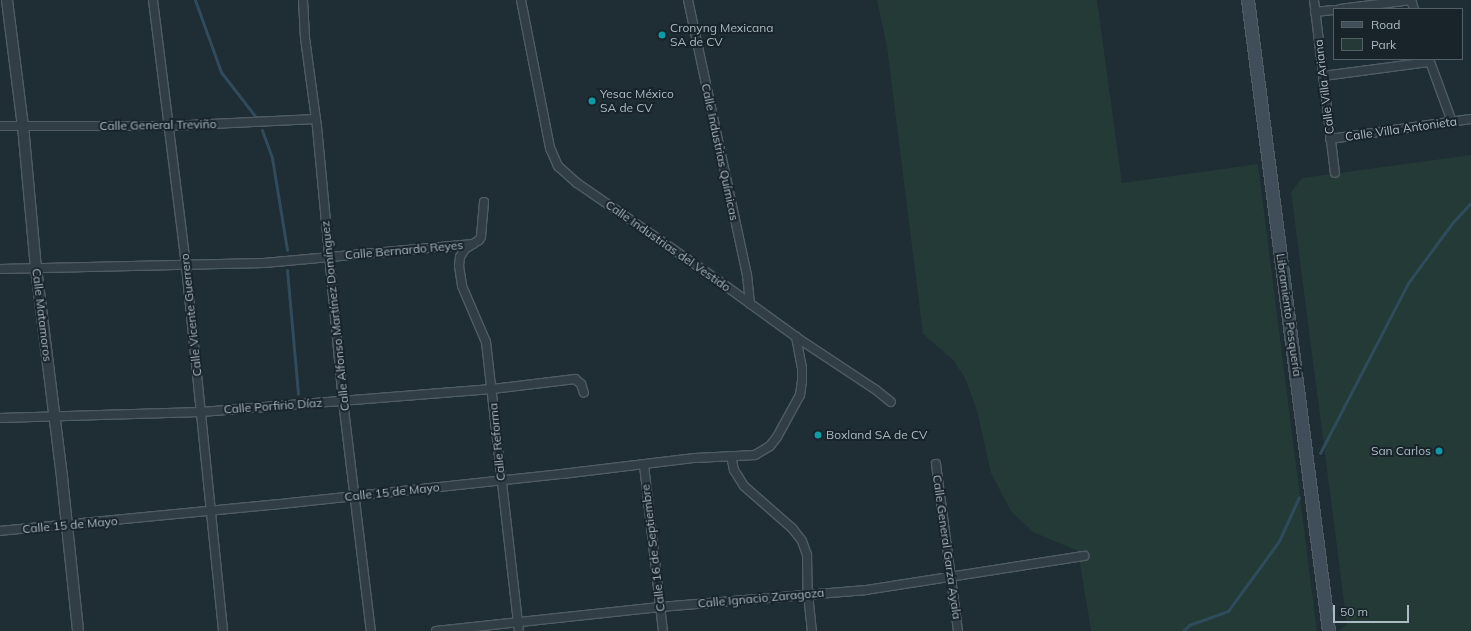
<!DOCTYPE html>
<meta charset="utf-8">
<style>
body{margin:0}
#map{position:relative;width:1471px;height:631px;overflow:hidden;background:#1f2d35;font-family:Mulish,sans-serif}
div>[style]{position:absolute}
.green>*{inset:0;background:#233a36}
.stream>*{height:3px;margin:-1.5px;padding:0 1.5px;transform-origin:1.5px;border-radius:1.5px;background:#304b5b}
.roads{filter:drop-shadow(1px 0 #505c64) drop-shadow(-1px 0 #505c64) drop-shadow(0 1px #505c64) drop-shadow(0 -1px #505c64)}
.minor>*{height:8px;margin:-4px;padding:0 4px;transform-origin:4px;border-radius:4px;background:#323e46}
.tertiary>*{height:10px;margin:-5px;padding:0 5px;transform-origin:5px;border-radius:5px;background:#323e46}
.secondary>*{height:12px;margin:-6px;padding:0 6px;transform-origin:6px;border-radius:6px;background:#404e59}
.dots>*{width:11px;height:11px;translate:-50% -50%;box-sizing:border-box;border:2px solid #18232a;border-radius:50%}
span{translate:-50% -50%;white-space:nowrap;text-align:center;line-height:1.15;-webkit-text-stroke:4px #18232a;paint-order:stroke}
.poi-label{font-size:12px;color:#acbac3}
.left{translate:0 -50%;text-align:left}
.right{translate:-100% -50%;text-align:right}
.street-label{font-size:12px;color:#acbac3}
.legend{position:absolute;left:1333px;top:8px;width:130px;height:52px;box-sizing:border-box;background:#18232a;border:1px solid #535f67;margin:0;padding:5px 7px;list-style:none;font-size:12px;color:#acbac3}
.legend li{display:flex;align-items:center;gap:8px;height:20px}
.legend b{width:20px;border:1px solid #535f67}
.scale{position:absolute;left:1333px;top:605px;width:76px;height:18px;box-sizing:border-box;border:2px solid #acbac3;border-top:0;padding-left:5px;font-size:12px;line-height:14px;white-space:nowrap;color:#acbac3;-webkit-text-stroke:3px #18232a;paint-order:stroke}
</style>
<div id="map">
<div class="green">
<div style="clip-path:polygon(877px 0,1097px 0,1122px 183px,1258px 164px,1317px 631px,1091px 631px,1078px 551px,1033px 532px,1011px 511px,991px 473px,977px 411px,965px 378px,953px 360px,923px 334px,887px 47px)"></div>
<div style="clip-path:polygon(1471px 155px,1471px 631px,1339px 631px,1347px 624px,1291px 192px,1302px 178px)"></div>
</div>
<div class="stream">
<div style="left:195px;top:0;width:77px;rotate:70.1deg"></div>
<div style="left:221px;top:72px;width:56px;rotate:52.3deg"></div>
<div style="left:262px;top:130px;width:30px;rotate:70deg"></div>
<div style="left:272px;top:158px;width:93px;rotate:80.7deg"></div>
<div style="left:287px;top:270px;width:124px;rotate:84.9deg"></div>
<div style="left:1320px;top:453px;width:191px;rotate:-62.6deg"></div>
<div style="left:1408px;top:283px;width:76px;rotate:-53.6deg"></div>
<div style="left:1453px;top:222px;width:26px;rotate:-47deg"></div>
<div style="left:1183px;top:631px;width:8px;rotate:-45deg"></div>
<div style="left:1189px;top:625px;width:41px;rotate:-19.7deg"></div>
<div style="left:1228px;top:611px;width:87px;rotate:-53.9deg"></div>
<div style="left:1279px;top:541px;width:48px;rotate:-65.6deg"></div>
</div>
<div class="roads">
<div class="minor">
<div style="left:153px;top:0;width:268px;rotate:82.9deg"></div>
<div style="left:186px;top:266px;width:367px;rotate:84.2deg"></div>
<div style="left:303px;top:0;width:38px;rotate:87deg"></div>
<div style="left:305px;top:38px;width:90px;rotate:82.3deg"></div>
<div style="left:317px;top:127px;width:275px;rotate:84.6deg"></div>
<div style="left:343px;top:401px;width:232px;rotate:83.1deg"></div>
<div style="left:521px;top:0;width:151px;rotate:78.9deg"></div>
<div style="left:550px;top:148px;width:20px;rotate:66deg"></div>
<div style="left:558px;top:166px;width:25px;rotate:42deg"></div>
<div style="left:577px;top:183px;width:173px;rotate:34.6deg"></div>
<div style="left:719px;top:281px;width:95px;rotate:36deg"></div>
<div style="left:796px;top:337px;width:96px;rotate:33.5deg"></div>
<div style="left:876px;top:390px;width:19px;rotate:39deg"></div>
<div style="left:688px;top:0;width:281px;rotate:77.9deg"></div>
<div style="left:747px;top:275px;width:29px;rotate:84deg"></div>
<div style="left:1314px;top:0;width:174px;rotate:83.1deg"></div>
<div style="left:1411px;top:0;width:9px;rotate:72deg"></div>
<div style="left:1340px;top:9px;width:72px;rotate:-7.2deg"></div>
<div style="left:1315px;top:12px;width:19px;rotate:-6deg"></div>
<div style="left:1429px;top:59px;width:67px;rotate:69.9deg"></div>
<div style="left:1323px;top:76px;width:108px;rotate:-7.5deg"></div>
<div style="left:0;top:126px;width:169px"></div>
<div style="left:169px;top:126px;width:147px;rotate:-2.7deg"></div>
<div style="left:1330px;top:139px;width:142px;rotate:-8.1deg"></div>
<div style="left:484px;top:202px;width:35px;rotate:95deg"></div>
<div style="left:481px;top:237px;width:4px;rotate:124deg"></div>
<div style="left:479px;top:240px;width:17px;rotate:147deg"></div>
<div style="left:465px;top:249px;width:9px;rotate:122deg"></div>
<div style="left:460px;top:257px;width:9px;rotate:96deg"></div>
<div style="left:459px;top:266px;width:20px;rotate:81deg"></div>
<div style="left:462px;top:286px;width:61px;rotate:66.8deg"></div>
<div style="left:486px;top:342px;width:291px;rotate:83.5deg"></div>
<div style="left:0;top:269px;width:264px;rotate:-1.3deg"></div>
<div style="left:264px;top:263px;width:210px;rotate:-5.2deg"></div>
<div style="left:0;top:418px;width:201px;rotate:-1.7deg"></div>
<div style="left:201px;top:412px;width:292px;rotate:-4.5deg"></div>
<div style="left:492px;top:389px;width:84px;rotate:-6.9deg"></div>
<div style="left:575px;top:379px;width:8px;rotate:40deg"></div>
<div style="left:581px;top:384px;width:9px;rotate:72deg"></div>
<div style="left:731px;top:456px;width:14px;rotate:78deg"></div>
<div style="left:734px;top:470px;width:19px;rotate:58deg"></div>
<div style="left:744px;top:486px;width:64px;rotate:41.2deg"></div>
<div style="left:792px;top:528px;width:16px;rotate:52deg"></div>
<div style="left:802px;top:541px;width:15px;rotate:70deg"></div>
<div style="left:807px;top:555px;width:39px;rotate:89deg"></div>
<div style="left:808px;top:594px;width:37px;rotate:84deg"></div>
<div style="left:936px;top:464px;width:168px;rotate:82.5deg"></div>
<div style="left:644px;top:465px;width:167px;rotate:83.5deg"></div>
<div style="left:0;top:531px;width:272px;rotate:-5.5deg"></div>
<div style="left:271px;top:505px;width:293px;rotate:-6.1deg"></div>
<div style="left:562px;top:474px;width:134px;rotate:-6.9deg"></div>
<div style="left:695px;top:458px;width:60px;rotate:-2.9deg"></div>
<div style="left:755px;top:455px;width:17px;rotate:-31deg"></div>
<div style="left:770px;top:446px;width:11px;rotate:-52deg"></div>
<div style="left:777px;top:437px;width:48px;rotate:-61.3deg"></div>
<div style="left:800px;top:395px;width:14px;rotate:-82deg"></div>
<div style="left:802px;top:381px;width:13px;rotate:-90deg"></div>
<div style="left:802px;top:368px;width:32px;rotate:-101deg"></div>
<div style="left:436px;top:631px;width:225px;rotate:-6.1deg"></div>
<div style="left:660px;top:607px;width:207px;rotate:-4.7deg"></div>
<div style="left:866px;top:590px;width:221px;rotate:-8.9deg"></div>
</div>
<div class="tertiary">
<div style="left:7px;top:0;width:127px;rotate:82.8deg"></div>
<div style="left:23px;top:126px;width:143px;rotate:84.8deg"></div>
<div style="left:36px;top:268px;width:212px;rotate:82.9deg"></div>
<div style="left:62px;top:478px;width:154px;rotate:84deg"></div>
</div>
<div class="secondary">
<div style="left:1248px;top:0;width:636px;rotate:82.69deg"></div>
</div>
</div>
<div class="dots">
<div style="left:662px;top:35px;background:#0f9aa8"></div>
<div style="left:592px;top:101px;background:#0f9aa8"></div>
<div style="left:818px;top:435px;background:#0f9aa8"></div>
<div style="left:1439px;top:451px;background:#0f9aa8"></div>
</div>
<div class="poi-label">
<span class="left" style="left:670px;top:35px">Cronyng Mexicana<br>SA de CV</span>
<span class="left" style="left:600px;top:101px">Yesac México<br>SA de CV</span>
<span class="left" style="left:826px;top:435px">Boxland SA de CV</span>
<span class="right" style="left:1431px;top:451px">San Carlos</span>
</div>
<div class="street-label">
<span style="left:1324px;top:87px;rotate:-97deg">Calle Villa Ariana</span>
<span style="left:158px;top:125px;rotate:-1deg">Calle General Treviño</span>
<span style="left:1401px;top:129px;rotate:-8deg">Calle Villa Antonieta</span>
<span style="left:720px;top:152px;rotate:78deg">Calle Industrias Químicas</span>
<span style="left:668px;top:246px;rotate:35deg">Calle Industrias del Vestido</span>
<span style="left:404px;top:250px;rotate:-5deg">Calle Bernardo Reyes</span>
<span style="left:42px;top:315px;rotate:83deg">Calle Matamoros</span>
<span style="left:191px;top:315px;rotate:-96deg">Calle Vicente Guerrero</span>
<span style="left:1289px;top:315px;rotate:82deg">Libramiento Pesquería</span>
<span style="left:335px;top:316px;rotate:-96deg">Calle Alfonso Martínez Domínguez</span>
<span style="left:273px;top:406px;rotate:-4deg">Calle Porfirio Díaz</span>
<span style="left:497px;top:442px;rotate:-96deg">Calle Reforma</span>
<span style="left:392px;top:492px;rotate:-6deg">Calle 15 de Mayo</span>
<span style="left:70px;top:525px;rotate:-5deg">Calle 15 de Mayo</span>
<span style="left:947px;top:547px;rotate:82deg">Calle General Garza Ayala</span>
<span style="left:653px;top:548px;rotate:-97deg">Calle 16 de Septiembre</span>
<span style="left:761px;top:598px;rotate:-5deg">Calle Ignacio Zaragoza</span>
</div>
<ul class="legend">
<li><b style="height:5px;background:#404e59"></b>Road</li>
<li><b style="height:11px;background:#233a36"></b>Park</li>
</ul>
<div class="scale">50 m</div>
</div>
